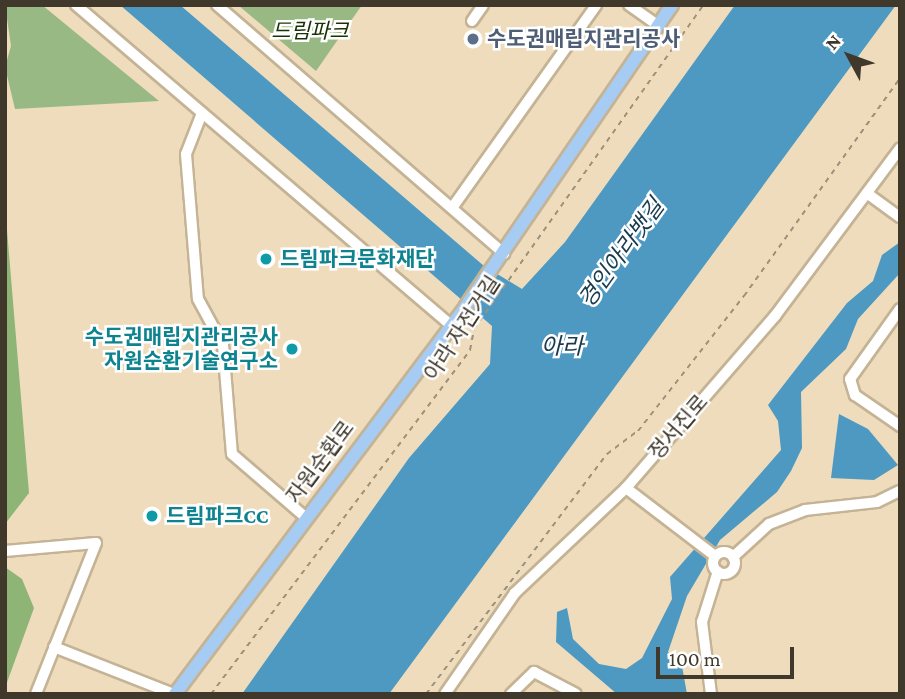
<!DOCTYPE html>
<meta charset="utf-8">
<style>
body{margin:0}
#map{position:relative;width:905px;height:699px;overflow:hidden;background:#eedcbd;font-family:"Crimson Pro","Noto Sans KR",serif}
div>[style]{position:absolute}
.green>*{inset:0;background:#98b984}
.forest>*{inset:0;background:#8eb576}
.water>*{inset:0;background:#4d99c1}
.path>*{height:2px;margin-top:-1px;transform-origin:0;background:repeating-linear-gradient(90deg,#9d907a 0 5px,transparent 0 10px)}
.roads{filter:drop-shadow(2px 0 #c4b394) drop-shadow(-2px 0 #c4b394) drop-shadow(0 2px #c4b394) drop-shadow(0 -2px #c4b394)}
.minor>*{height:10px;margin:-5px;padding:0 5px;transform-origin:5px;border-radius:5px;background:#fff}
.minor>.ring{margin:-5px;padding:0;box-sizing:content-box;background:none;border:10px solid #fff;border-radius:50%}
.major>*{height:12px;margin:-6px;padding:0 6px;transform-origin:6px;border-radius:6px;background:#a6ccf4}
.dots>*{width:19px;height:19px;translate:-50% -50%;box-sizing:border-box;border:4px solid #fff;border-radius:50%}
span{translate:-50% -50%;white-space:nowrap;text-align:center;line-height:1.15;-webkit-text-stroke:5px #fff;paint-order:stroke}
.park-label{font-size:21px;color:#193204;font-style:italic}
.service-label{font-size:21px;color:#4e5e75;font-weight:700}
.left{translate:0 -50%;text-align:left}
.culture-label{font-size:21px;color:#0d838f;font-weight:700}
.right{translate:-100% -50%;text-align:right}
.street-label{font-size:21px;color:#3f382b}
.water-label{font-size:23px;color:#193b4d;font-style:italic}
.frame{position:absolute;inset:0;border:7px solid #3f382b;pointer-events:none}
.north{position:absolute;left:814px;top:21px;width:70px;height:70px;-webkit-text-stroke:5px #fff;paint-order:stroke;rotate:311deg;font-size:19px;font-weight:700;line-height:28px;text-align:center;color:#3f382b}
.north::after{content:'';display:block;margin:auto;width:24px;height:32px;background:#3f382b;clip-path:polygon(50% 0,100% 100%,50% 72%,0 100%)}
.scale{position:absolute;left:656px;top:647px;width:138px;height:32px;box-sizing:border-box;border:4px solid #3f382b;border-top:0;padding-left:9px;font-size:21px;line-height:24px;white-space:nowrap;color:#3f382b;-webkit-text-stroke:5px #fff;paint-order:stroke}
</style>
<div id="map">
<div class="green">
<div style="clip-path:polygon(5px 5px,42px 5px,159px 101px,15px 109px,5px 67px,11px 46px)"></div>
<div style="clip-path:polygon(238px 5px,362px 5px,316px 71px)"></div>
</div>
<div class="forest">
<div style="clip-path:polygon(5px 206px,29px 493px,5px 524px)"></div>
<div style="clip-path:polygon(5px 567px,22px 579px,34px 608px,5px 688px)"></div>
</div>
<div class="water">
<div style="clip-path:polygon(120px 5px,180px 5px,484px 266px,522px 289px,565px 242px,735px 5px,896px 5px,389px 694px,242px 694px,409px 458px,490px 364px,492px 326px)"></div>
<div style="clip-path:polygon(900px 242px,900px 273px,858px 319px,846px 349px,801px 392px,802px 448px,791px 471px,777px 492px,720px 540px,687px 596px,668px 652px,682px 666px,687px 694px,617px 694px,556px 642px,557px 612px,567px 608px,573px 639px,599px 664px,626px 669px,642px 658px,672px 599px,670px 577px,781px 450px,778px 421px,768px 405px,847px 303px,873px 281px,882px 255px)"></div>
<div style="clip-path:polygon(839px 414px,868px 429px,898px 465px,874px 480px,831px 478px)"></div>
</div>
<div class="path">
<div style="left:211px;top:694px;width:431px;rotate:-53deg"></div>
<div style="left:470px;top:350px;width:21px;rotate:-79deg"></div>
<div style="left:474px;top:329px;width:397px;rotate:-54.7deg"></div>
<div style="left:426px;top:694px;width:301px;rotate:-53deg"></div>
<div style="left:607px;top:454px;width:39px;rotate:-37deg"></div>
<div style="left:638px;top:431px;width:172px;rotate:-51.9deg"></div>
<div style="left:744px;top:296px;width:268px;rotate:-54.4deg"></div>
</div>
<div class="roads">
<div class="minor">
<div style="left:76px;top:5px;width:491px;rotate:40.5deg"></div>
<div style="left:217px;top:5px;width:380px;rotate:40.9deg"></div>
<div style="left:629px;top:5px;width:35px;rotate:35deg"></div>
<div style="left:472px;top:21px;width:19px;rotate:-55deg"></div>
<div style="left:202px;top:113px;width:44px;rotate:111.3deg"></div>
<div style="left:186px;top:154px;width:145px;rotate:85.3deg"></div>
<div style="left:198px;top:299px;width:52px;rotate:61.5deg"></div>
<div style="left:223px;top:345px;width:109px;rotate:85.3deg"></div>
<div style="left:232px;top:454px;width:95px;rotate:40.7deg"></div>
<div style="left:868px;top:194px;width:39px;rotate:36deg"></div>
<div style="left:452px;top:208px;width:249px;rotate:-54.6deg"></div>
<div style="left:900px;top:309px;width:86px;rotate:125.5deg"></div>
<div style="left:850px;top:379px;width:17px;rotate:73deg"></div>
<div style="left:855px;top:395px;width:55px;rotate:34.6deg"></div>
<div style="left:626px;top:488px;width:112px;rotate:37.4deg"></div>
<div style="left:5px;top:551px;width:91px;rotate:-5deg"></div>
<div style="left:96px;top:543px;width:162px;rotate:111.7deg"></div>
<div class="ring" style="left:713px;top:552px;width:12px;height:12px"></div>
<div style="left:733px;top:557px;width:49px;rotate:-42.5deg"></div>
<div style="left:769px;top:524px;width:39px;rotate:-21deg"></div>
<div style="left:805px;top:510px;width:72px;rotate:-6.3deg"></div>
<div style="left:877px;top:502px;width:25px;rotate:-26deg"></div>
<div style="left:54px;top:647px;width:129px;rotate:21.4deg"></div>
<div style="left:445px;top:694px;width:123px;rotate:-55.3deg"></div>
<div style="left:515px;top:593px;width:153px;rotate:-43.4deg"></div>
<div style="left:626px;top:488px;width:228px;rotate:-49.1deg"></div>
<div style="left:775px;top:316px;width:209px;rotate:-53.3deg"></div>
<div style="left:511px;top:694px;width:32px;rotate:-44deg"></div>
<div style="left:534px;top:672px;width:47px;rotate:27.6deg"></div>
<div style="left:711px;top:694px;width:73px;rotate:-97.1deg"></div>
<div style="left:702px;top:622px;width:53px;rotate:-72.6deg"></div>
</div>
<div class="major">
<div style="left:175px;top:694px;width:485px;rotate:-53.1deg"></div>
<div style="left:466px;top:306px;width:365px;rotate:-55.6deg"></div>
</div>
</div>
<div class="dots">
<div style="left:473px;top:39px;background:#5c6f8a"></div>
<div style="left:266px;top:259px;background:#0f9aa8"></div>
<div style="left:292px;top:349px;background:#0f9aa8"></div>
<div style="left:152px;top:516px;background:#0f9aa8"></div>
</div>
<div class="park-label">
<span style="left:310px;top:31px">드림파크</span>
</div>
<div class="service-label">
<span class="left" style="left:487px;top:39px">수도권매립지관리공사</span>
</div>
<div class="culture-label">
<span class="left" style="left:280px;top:259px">드림파크문화재단</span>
<span class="right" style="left:278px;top:349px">수도권매립지관리공사<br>자원순환기술연구소</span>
<span class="left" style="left:166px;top:516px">드림파크CC</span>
</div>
<div class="street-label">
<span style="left:462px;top:328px;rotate:-57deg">아라 자전거길</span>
<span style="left:678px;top:427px;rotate:-49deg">정서진로</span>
<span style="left:320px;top:462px;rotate:-53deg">자원순환로</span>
</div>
<div class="water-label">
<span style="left:621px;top:253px;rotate:-54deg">경인아라뱃길</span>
<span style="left:562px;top:346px">아라</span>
</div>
<div class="frame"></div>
<div class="north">N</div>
<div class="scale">100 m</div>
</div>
